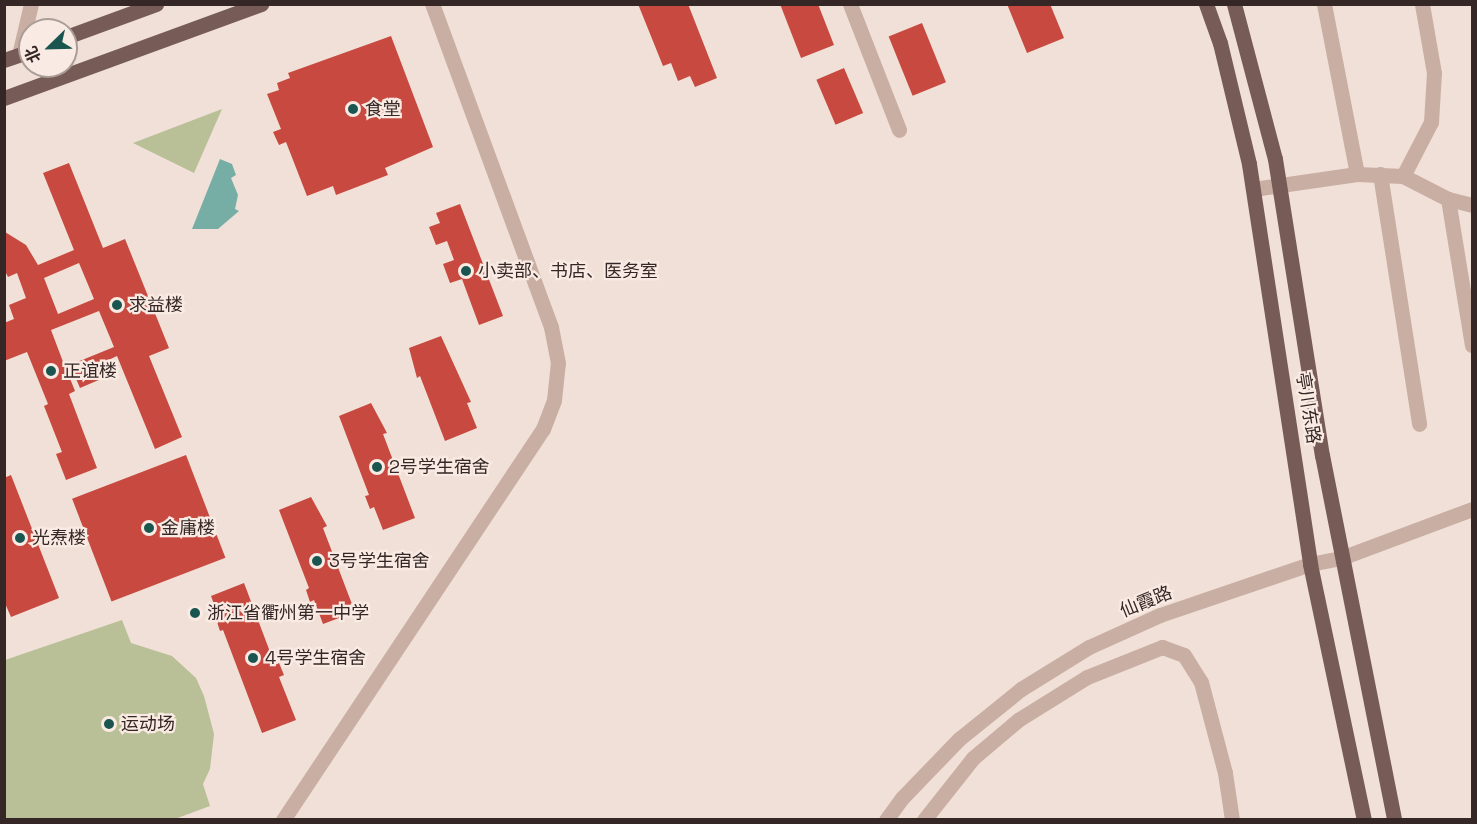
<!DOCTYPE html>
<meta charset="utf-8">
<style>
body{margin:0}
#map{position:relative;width:1477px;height:824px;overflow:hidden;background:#f1e0d7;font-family:"Space Grotesk","Noto Sans SC",sans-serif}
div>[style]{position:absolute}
.green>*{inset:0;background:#b9c097}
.water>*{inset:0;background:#76aea6}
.building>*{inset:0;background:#c7493f;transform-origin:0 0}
.minor>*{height:15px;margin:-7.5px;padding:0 7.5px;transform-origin:7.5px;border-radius:7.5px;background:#c9aea3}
.major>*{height:15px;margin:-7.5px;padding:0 7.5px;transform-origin:7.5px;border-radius:7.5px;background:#765b56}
.dots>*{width:16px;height:16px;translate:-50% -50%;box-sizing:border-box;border:3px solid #f9ebe3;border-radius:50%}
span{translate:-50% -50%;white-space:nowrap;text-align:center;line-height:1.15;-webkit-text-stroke:4.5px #f9ebe3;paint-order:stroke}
.poi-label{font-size:18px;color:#342725}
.left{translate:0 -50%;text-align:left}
.street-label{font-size:18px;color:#342725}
.frame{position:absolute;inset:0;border:6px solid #342725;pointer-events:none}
.north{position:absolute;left:18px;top:18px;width:60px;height:60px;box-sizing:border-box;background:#f9ebe3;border:2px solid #aa9d97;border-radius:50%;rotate:247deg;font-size:16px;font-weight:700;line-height:24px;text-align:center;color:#342725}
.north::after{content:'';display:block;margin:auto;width:21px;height:27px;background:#1b554f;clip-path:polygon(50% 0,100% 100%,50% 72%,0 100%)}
</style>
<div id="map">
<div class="green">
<div style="clip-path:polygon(222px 109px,194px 173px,133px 143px)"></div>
<div style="clip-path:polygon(122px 620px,131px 643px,172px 656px,196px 678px,204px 696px,214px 734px,210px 769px,203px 784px,210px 806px,175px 819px,5px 819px,5px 660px)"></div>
</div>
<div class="water">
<div style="clip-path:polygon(220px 159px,232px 164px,236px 175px,231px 178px,238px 195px,235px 209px,239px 211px,218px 229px,192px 229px)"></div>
</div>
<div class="building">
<div style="clip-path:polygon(638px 4px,688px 4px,717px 78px,695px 87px,690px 76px,678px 81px,671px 63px,663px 66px)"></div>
<div style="clip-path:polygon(780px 4px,818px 4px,834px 45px,801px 58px)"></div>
<div style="clip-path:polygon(1007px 4px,1050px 4px,1064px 38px,1027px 53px)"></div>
<div style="left:922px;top:23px;width:64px;height:36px;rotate:68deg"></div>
<div style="clip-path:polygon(391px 36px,433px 147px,385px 168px,388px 175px,336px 195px,333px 186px,307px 196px,286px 142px,279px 145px,273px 132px,281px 129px,267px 94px,279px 90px,277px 83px,290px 78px,288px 73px)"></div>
<div style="left:844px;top:68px;width:49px;height:30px;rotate:67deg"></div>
<div style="clip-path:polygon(evenodd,69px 163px,103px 248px,125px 239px,169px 348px,149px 356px,182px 437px,155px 449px,117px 356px,102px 363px,108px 376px,80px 388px,74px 374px,69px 376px,75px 391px,69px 394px,97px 468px,66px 480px,56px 454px,62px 452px,44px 406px,48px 404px,27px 352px,4px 361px,4px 323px,14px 319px,9px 305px,26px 298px,17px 273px,8px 277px,5px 271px,5px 232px,26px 245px,38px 265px,74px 250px,43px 173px,69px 163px,79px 263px,94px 299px,58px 314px,44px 278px,79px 263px,69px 163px,99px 311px,114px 347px,65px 367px,51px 330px,99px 311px)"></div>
<div style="clip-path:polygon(460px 204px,503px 316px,479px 325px,462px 279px,450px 283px,443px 264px,454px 260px,447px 241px,436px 245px,429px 227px,440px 223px,436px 213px)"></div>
<div style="clip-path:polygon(441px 336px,471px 402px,467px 403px,477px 428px,445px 441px,420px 376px,417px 378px,409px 348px)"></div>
<div style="clip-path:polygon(371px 403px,387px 433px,383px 434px,415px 518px,383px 530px,374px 507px,370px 509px,365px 496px,369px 495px,339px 416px)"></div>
<div style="left:186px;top:455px;width:110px;height:122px;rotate:69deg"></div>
<div style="clip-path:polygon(11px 475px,59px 598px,11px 617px,4px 601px,4px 478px)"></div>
<div style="clip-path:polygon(311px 497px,327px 526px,323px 528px,355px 612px,323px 624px,314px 600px,310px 602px,306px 590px,309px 588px,279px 510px)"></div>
<div style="clip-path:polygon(244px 583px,275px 665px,279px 663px,284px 675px,279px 677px,296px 720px,262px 733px,223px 630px,220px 631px,216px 619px,219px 618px,211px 596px)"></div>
</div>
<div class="minor">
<div style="left:850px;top:4px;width:135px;rotate:68.7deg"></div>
<div style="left:1324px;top:4px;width:173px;rotate:79deg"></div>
<div style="left:19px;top:55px;width:52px;rotate:-76.8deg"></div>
<div style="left:1380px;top:174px;width:253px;rotate:81.1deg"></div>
<div style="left:1403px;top:176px;width:61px;rotate:-62.6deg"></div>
<div style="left:1431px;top:122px;width:49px;rotate:-86.5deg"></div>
<div style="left:1434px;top:73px;width:70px;rotate:-99.9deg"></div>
<div style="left:1253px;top:189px;width:105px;rotate:-8.2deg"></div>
<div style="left:1357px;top:174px;width:46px;rotate:2.5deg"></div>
<div style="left:1403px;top:176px;width:51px;rotate:27.1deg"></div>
<div style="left:1448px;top:199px;width:25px;rotate:14deg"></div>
<div style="left:1448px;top:199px;width:148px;rotate:80.7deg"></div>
<div style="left:283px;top:820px;width:470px;rotate:-56.4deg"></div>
<div style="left:543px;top:429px;width:31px;rotate:-69deg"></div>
<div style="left:554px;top:400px;width:37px;rotate:-84deg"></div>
<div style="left:558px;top:363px;width:37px;rotate:-101deg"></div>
<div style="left:551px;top:327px;width:344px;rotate:-110.2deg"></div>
<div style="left:886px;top:820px;width:27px;rotate:-54deg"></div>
<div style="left:902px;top:798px;width:82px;rotate:-46deg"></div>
<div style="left:959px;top:739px;width:80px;rotate:-38.9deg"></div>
<div style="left:1021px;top:689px;width:80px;rotate:-31.7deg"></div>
<div style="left:1089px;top:647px;width:78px;rotate:-24.3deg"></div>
<div style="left:1160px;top:615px;width:158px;rotate:-18.8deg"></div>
<div style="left:1310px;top:564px;width:32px;rotate:-11deg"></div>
<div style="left:1341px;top:558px;width:140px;rotate:-20.5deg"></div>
<div style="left:924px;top:820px;width:79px;rotate:-51.7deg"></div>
<div style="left:973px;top:758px;width:59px;rotate:-40.2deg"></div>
<div style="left:1018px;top:720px;width:81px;rotate:-31.9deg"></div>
<div style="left:1087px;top:677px;width:81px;rotate:-21.8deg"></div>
<div style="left:1162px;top:647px;width:23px;rotate:20deg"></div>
<div style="left:1184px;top:655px;width:32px;rotate:58deg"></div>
<div style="left:1201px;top:682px;width:94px;rotate:75.2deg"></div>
<div style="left:1225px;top:773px;width:48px;rotate:81.5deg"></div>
</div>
<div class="major">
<div style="left:1206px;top:4px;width:41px;rotate:70.3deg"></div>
<div style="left:1220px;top:43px;width:124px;rotate:76.5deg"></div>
<div style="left:1249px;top:164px;width:405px;rotate:81.3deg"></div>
<div style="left:1310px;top:564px;width:262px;rotate:78.1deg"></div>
<div style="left:1234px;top:4px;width:160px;rotate:75.2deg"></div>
<div style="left:1275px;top:159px;width:300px;rotate:81deg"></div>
<div style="left:1322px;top:455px;width:372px;rotate:78.8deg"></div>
<div style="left:66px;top:37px;width:96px;rotate:-20.1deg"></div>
<div style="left:4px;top:60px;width:28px;rotate:-19deg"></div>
<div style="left:4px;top:98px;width:274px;rotate:-20.1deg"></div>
</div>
<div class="dots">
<div style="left:353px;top:109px;background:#1b554f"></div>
<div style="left:466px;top:271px;background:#1b554f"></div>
<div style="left:117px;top:305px;background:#1b554f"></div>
<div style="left:51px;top:371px;background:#1b554f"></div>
<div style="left:377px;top:467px;background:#1b554f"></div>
<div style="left:149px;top:528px;background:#1b554f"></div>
<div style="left:20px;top:538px;background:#1b554f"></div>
<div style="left:317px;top:561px;background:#1b554f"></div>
<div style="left:195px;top:613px;background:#1b554f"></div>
<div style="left:253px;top:658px;background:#1b554f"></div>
<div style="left:109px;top:724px;background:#1b554f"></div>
</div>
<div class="poi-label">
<span class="left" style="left:365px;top:109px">食堂</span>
<span class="left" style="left:478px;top:271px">小卖部、书店、医务室</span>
<span class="left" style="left:129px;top:305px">求益楼</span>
<span class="left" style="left:63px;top:371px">正谊楼</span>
<span class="left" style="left:389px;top:467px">2号学生宿舍</span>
<span class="left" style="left:161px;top:528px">金庸楼</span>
<span class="left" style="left:32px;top:538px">光焘楼</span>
<span class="left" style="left:329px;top:561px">3号学生宿舍</span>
<span class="left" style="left:207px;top:613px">浙江省衢州第一中学</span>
<span class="left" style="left:265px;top:658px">4号学生宿舍</span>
<span class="left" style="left:121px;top:724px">运动场</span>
</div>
<div class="street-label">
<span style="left:1308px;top:408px;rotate:81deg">亭川东路</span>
<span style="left:1146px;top:602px;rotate:-22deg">仙霞路</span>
</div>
<div class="frame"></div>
<div class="north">北</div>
</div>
